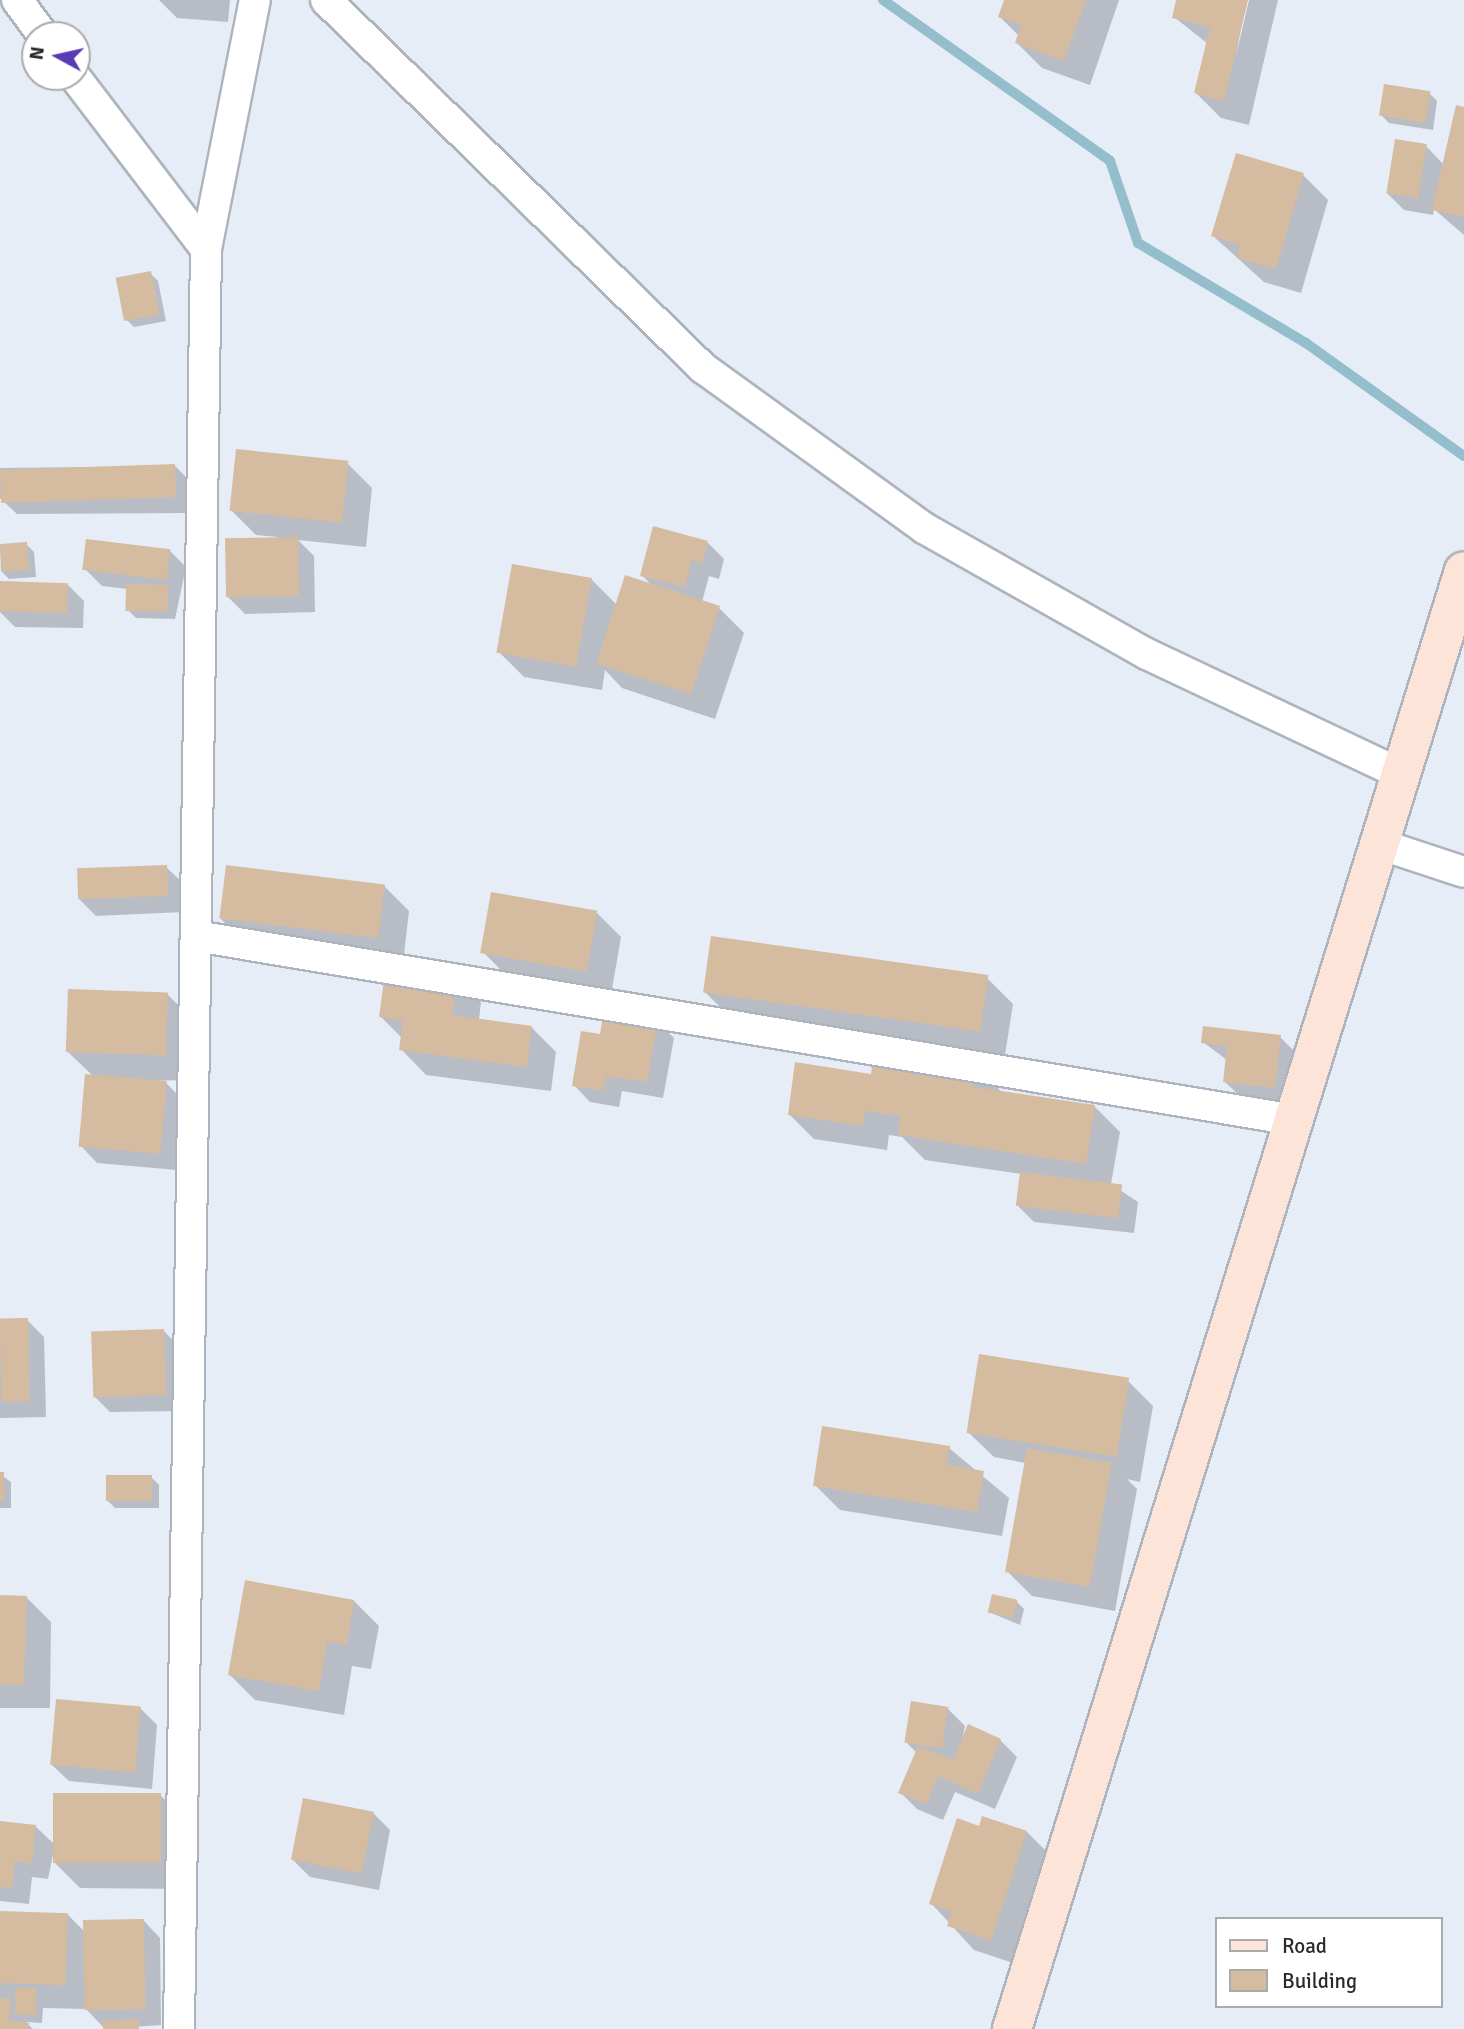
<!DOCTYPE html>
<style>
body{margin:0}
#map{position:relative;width:1464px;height:2029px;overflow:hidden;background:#e6edf7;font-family:Signika,sans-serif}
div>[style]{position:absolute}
.shadow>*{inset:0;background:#0003}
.stream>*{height:10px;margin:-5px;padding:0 5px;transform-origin:5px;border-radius:5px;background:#94becc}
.building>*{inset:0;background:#d5bb9f;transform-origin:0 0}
.roads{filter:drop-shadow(2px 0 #adb4be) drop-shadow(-2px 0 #adb4be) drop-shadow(0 2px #adb4be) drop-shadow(0 -2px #adb4be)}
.street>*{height:30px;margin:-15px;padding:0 15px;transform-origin:15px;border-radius:15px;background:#fff}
.secondary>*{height:38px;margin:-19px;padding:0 19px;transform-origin:19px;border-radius:19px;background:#fce4d8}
span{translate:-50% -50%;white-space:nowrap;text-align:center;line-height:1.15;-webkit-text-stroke:5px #fff;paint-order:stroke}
.legend{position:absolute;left:1215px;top:1917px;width:228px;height:91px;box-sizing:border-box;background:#fff;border:2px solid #a9aaab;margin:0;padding:9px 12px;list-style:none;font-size:21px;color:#272a2e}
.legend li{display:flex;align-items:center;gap:14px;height:35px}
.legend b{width:35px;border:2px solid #a9aaab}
.north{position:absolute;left:21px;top:21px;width:70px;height:70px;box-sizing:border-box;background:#fff;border:2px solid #a9aaab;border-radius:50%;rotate:278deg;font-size:19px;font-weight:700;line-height:28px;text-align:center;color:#272a2e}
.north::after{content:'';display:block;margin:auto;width:24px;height:32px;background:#593bb4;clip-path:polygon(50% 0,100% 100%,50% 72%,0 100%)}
</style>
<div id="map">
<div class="shadow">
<div style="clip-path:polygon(159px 0,230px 0,228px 22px,177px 18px)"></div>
<div style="clip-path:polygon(1005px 0,1119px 0,1090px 85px,1042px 68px,1017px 43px,1019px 36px,1000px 17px)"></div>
<div style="clip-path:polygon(1178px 0,1246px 0,1236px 56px,1249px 0,1278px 0,1249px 125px,1221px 118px,1196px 93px,1208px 44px,1174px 17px)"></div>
<div style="clip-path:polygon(1429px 93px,1437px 101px,1433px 130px,1389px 123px,1381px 115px)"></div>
<div style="clip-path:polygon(1464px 109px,1464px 235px,1434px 209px,1433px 215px,1404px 210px,1387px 193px,1426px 146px,1444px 165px)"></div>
<div style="clip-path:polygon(1303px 175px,1328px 200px,1301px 293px,1264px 282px,1213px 236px)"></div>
<div style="clip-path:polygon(150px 273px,158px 281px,166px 321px,134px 327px,126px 319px)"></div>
<div style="clip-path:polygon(347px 463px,372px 488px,366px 547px,298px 540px,314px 556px,315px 612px,245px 614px,228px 597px,278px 537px,256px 535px,231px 510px)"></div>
<div style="clip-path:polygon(175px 466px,191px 482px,192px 513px,17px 514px,0 498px,0 468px)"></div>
<div style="clip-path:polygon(707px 542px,724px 559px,719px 579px,709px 576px,702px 602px,719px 608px,744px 633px,715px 719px,622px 688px,605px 670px,602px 690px,524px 677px,499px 652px,591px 579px,617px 605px,652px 586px,642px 575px)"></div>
<div style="clip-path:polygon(26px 544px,34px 552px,36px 577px,9px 579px,1px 571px,0 546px)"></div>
<div style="clip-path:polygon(170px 551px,186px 567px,175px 619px,136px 618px,128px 610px,128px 589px,102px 586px,85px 569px)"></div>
<div style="clip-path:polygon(0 583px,67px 584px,84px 601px,83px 628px,15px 627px,0 612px)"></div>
<div style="clip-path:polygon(166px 867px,183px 883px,184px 912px,96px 916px,79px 899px)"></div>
<div style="clip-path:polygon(384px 886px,409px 911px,403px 963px,246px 944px,221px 919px)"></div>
<div style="clip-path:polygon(596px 912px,621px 937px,611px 995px,508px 977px,483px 952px)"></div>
<div style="clip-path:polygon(456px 977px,481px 1002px,479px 1020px,531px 1027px,556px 1052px,551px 1091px,426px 1075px,401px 1049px,402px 1038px,381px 1017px)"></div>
<div style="clip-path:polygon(988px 979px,1013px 1004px,1004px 1061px,729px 1016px,704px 991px)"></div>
<div style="clip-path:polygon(167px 994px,192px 1019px,190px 1080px,144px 1081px,166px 1083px,183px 1100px,177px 1170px,97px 1163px,81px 1146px,93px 1076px,67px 1051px)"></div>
<div style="clip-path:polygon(657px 1022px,674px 1038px,663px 1098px,622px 1091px,619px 1107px,590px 1102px,574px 1085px,602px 1036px)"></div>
<div style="clip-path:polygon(1280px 1037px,1297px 1054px,1291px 1104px,1242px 1098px,1225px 1082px,1227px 1060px,1203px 1042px)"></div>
<div style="clip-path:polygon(978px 1064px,1002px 1093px,1095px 1107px,1120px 1132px,1111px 1184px,1138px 1202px,1134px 1233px,1034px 1222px,1017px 1205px,1021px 1174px,925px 1160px,902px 1137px,889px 1135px,887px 1150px,814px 1139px,789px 1114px,872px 1076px)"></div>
<div style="clip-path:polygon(27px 1320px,44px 1337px,46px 1417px,0 1418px,0 1321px)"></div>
<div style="clip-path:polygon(164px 1331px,180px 1348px,182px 1411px,110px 1412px,93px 1395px)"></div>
<div style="clip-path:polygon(1128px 1381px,1153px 1406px,1140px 1482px,1127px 1479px,1137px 1489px,1115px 1611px,1032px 1596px,1007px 1571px,1026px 1463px,994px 1457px,968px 1432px)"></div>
<div style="clip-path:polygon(949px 1448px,1009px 1498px,1002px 1536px,840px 1510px,815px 1485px)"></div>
<div style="clip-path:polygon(0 1474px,11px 1482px,11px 1508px,0 1508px)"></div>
<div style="clip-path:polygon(151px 1477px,159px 1485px,159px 1508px,115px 1508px,107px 1500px)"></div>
<div style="clip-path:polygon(0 1597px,26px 1597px,51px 1622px,50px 1708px,0 1708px)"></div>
<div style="clip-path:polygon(354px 1601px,379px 1626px,371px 1669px,352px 1666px,344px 1715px,255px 1700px,230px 1675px)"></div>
<div style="clip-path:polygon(1016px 1601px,1024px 1609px,1020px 1625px,989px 1612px)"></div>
<div style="clip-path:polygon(140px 1708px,157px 1725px,152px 1789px,69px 1781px,52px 1765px)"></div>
<div style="clip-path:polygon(948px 1709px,965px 1726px,963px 1736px,1000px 1740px,1017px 1757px,995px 1809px,955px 1792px,943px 1820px,917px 1809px,900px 1792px,917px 1753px,907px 1743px)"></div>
<div style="clip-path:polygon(160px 1795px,185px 1820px,184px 1889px,80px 1888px,55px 1863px)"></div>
<div style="clip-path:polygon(373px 1813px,390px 1830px,379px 1890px,310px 1877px,293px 1860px)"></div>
<div style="clip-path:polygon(0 1822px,35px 1826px,55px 1845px,48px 1879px,32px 1877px,29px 1904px,0 1901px)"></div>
<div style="clip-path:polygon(980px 1828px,1027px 1832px,1052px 1857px,1016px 1964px,974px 1950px,931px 1903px)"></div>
<div style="clip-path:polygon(0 1913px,68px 1915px,85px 1932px,144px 1921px,160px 1938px,161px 2025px,105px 2029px,86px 2009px,43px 2008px,42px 2023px,26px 2022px,33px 2029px,0 2029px)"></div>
</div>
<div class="stream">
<div style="left:883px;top:0;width:278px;rotate:35.3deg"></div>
<div style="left:1110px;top:161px;width:87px;rotate:71.1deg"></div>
<div style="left:1138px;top:243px;width:196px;rotate:30.8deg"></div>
<div style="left:1306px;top:343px;width:194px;rotate:35.6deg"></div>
</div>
<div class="building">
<div style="clip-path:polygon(1004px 0,1086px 0,1064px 61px,1015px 43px,1021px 25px,998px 17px)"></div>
<div style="clip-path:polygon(1176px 0,1248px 0,1224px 101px,1194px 93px,1210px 27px,1172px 18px)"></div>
<div style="left:1384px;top:84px;width:47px;height:32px;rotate:9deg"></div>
<div style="clip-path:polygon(1456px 105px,1464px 107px,1464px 217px,1432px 210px)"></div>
<div style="left:1395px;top:139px;width:32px;height:55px;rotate:9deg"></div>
<div style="clip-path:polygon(1236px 153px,1304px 173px,1276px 269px,1237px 258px,1240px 245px,1211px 236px)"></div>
<div style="left:151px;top:271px;width:44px;height:36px;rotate:79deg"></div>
<div style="left:236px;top:449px;width:113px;height:62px;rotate:6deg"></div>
<div style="left:175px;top:464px;width:33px;height:175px;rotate:88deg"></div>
<div style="clip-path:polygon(653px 526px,708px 541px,702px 563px,692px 560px,685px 587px,640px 576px)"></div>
<div style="left:298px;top:537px;width:59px;height:73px;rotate:89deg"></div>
<div style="left:86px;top:539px;width:85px;height:31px;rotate:7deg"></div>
<div style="left:27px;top:542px;width:28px;height:27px;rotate:86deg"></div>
<div style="left:512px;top:564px;width:81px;height:90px;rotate:10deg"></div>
<div style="left:625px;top:575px;width:100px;height:93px;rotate:18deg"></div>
<div style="left:0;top:581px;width:68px;height:30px;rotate:2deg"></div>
<div style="left:126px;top:584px;width:42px;height:27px;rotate:1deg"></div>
<div style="left:167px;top:865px;width:31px;height:90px;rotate:88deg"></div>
<div style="left:226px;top:865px;width:160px;height:54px;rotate:7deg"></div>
<div style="left:491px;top:892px;width:108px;height:62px;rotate:10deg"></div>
<div style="left:711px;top:936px;width:280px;height:57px;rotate:8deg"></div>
<div style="clip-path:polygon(386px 966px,457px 976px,452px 1015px,532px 1026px,527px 1067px,399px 1050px,403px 1021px,379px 1017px)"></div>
<div style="left:68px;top:989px;width:100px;height:63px;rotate:2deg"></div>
<div style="clip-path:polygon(604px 1011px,658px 1020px,647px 1082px,606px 1076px,603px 1091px,572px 1086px,581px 1031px,600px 1034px)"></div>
<div style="clip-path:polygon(1203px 1026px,1281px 1035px,1275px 1088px,1223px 1082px,1227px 1046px,1201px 1043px)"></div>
<div style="clip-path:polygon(873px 1058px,978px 1062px,974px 1087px,1095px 1105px,1086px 1164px,898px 1135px,900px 1116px,865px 1111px,863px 1126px,788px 1115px,795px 1062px,871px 1074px)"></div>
<div style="left:85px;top:1074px;width:82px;height:73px;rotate:5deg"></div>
<div style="left:1020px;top:1172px;width:103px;height:34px;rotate:7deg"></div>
<div style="left:28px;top:1318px;width:83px;height:28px;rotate:89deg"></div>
<div style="left:164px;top:1329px;width:66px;height:73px;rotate:88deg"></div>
<div style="left:979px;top:1354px;width:152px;height:80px;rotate:9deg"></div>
<div style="clip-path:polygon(822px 1426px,950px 1446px,947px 1465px,984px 1471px,977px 1512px,813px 1486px)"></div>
<div style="left:1027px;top:1448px;width:86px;height:126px;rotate:10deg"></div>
<div style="left:0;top:1472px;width:4px;height:29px"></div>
<div style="left:106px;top:1475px;width:46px;height:26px"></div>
<div style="clip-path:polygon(245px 1580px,354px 1600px,347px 1645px,327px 1642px,319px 1691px,228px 1675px)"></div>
<div style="left:992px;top:1594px;width:26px;height:19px;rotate:13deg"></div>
<div style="left:0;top:1595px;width:27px;height:89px;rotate:2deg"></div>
<div style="left:56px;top:1699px;width:85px;height:66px;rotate:5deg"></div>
<div style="left:911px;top:1701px;width:38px;height:42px;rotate:9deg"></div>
<div style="clip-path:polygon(968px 1724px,1001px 1739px,978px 1794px,938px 1776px,926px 1804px,898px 1793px,918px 1746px,953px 1760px)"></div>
<div style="left:53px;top:1793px;width:108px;height:70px"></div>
<div style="left:303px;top:1798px;width:72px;height:63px;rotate:11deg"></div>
<div style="clip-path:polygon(982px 1816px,1027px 1831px,991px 1941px,947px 1926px,952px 1912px,929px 1904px,957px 1818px,979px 1826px)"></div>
<div style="clip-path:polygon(0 1821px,36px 1825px,32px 1864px,15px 1861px,12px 1888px,0 1887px)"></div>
<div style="left:0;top:1911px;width:68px;height:72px;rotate:2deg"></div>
<div style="left:144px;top:1919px;width:90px;height:61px;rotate:89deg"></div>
<div style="left:15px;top:1988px;width:21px;height:27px"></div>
<div style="clip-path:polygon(0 1998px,11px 1999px,9px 2021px,29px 2023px,28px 2029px,0 2029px)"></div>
<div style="clip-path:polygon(139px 2019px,139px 2029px,103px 2029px,102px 2021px)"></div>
</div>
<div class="roads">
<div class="street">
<div style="left:17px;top:0;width:44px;rotate:53.4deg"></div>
<div style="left:326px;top:0;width:527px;rotate:44.31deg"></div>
<div style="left:703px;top:368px;width:273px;rotate:35.9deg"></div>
<div style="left:924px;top:528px;width:256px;rotate:29.5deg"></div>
<div style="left:1147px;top:654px;width:281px;rotate:25.3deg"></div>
<div style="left:75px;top:77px;width:216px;rotate:52.7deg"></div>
<div style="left:206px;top:249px;width:1780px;rotate:90.87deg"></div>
<div style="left:206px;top:249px;width:254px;rotate:-78.9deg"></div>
<div style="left:1379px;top:844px;width:89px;rotate:18.2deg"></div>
<div style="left:196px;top:936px;width:1113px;rotate:9.51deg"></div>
</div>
<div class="secondary">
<div style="left:1012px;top:2029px;width:1526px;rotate:-72.78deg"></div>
</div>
</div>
<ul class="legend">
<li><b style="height:9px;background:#fce4d8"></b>Road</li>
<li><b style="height:19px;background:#d5bb9f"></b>Building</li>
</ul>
<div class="north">N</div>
</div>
